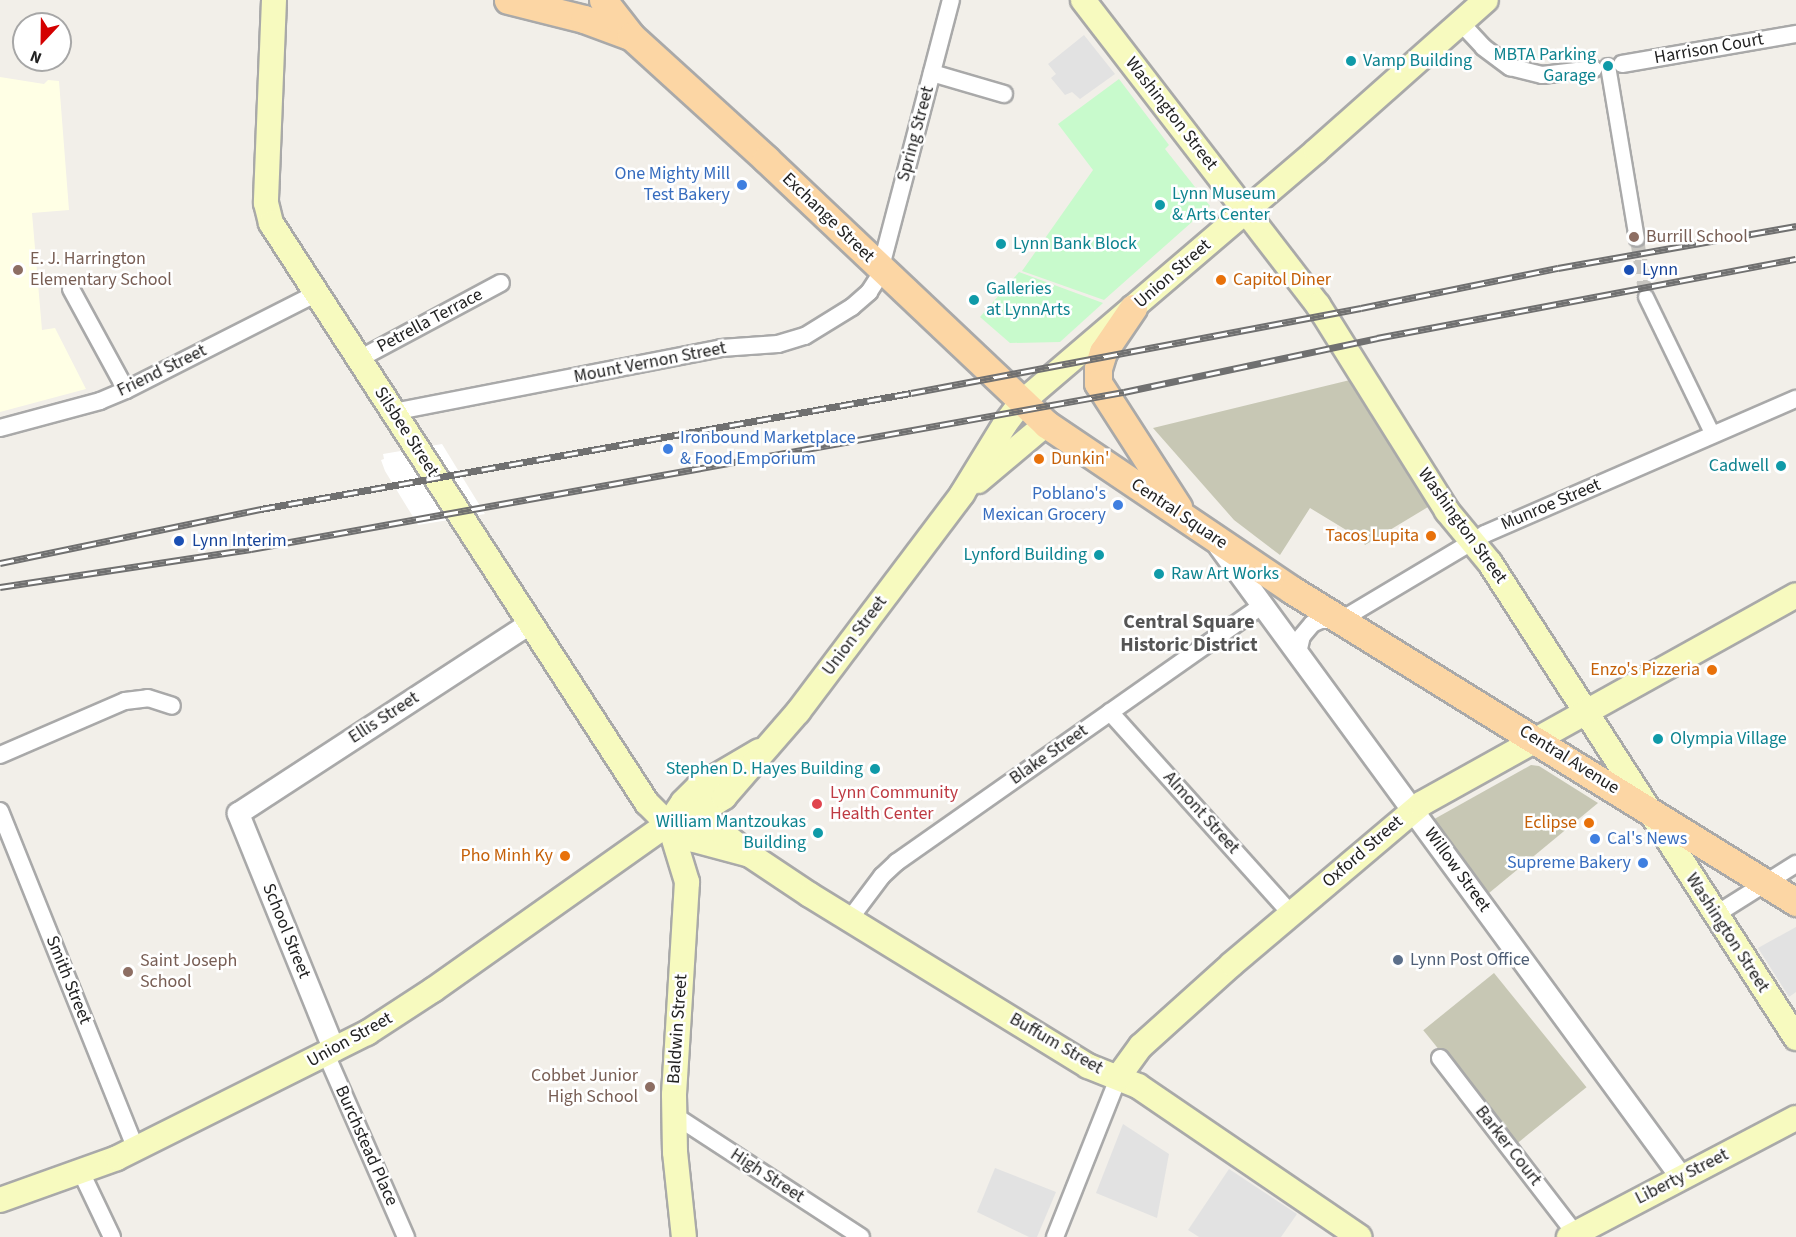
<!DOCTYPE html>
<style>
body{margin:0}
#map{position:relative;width:1796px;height:1237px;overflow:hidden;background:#f2efe9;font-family:"Source Sans 3",sans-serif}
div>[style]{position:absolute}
.education>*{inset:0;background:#ffffe5}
.construction>*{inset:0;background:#c7c7b4;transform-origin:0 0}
.park>*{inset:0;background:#c8facc}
.parking>*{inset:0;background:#e2e2e2}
.pier>*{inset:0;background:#fff}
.pedestrian-tunnel>*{height:14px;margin-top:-7px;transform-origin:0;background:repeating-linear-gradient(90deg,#c8c6c1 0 14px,transparent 0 21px)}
.roads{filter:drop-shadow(2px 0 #a9a9a9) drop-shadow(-2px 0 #a9a9a9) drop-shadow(0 2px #a9a9a9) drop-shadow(0 -2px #a9a9a9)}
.pedestrian>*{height:14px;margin:-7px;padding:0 7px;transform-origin:7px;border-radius:7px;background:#fff}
.minor>*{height:16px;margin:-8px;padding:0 8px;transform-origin:8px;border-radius:8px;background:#fff}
.tertiary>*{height:21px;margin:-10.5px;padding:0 10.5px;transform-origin:10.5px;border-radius:10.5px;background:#fff}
.secondary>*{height:24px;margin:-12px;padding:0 12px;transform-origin:12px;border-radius:12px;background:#f7fabf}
.primary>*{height:27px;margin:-13.5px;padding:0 13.5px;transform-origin:13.5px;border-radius:13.5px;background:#fcd6a4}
.rail>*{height:7px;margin-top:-3.5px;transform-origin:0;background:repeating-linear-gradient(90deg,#fff 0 14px,#707070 0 28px);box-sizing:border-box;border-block:2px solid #707070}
.dots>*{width:16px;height:16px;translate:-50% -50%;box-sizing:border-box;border:3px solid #fff;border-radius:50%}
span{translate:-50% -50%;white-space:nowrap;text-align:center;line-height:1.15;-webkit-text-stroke:5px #fff;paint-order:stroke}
.street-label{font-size:18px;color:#222}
.culture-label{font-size:18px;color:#0d838f}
.right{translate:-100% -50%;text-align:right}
.left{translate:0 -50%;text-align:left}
.shop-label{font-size:18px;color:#366cbe}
.education-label{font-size:18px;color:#785e54}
.transit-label{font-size:18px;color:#164399}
.food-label{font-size:18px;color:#c56008}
.health-label{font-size:18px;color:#be3a42}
.service-label{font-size:18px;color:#4e5e75}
.neighbourhood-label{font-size:20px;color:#555;font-weight:700}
.north{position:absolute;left:12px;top:12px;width:60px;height:60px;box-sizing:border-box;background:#fff;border:2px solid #a7a7a7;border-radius:50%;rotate:202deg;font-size:16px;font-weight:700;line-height:24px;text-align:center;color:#222}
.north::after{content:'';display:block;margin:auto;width:21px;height:27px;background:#d40000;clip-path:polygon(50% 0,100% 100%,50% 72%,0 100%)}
</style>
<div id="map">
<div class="education">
<div style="clip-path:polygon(0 77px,44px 84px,48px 80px,59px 81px,69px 210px,32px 213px,42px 330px,55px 328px,86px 389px,0 412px)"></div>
</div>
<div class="construction">
<div style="clip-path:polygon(1350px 380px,1428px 507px,1365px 545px,1361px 539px,1310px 508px,1280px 555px,1234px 520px,1153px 428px)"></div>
<div style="clip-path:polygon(1531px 765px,1539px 766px,1598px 803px,1483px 898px,1429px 822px)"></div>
<div style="left:1494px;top:973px;width:147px;height:91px;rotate:51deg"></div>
</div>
<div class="park">
<div style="clip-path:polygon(1119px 79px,1169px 145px,1165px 149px,1210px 206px,1104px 300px,1022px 271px,1093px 170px,1058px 124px)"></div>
<div style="clip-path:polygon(1019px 272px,1103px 303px,1060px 342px,1010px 343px,980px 317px)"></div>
</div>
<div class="parking">
<div style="clip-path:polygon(1084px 35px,1115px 74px,1080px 99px,1072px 92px,1065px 95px,1051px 78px,1056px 74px,1048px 64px)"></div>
<div style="clip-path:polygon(1796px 927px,1796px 992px,1789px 997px,1758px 948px)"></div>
<div style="clip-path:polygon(1123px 1124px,1169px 1154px,1157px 1218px,1096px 1193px)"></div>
<div style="clip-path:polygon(995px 1168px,1056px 1192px,1037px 1237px,1029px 1237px,977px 1212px)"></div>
<div style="clip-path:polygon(1229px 1169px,1297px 1214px,1281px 1237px,1199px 1237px,1188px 1230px)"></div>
</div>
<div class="pier">
<div style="clip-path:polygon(442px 444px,485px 514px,418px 525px,385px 471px,381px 460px,384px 459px,383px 454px)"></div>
</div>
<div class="pedestrian-tunnel">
<div style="left:1637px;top:239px;width:59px;rotate:81.2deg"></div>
</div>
<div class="roads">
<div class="pedestrian">
<div style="left:1608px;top:66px;width:175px;rotate:80.5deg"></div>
<div style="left:1646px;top:297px;width:153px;rotate:64.1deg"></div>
</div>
<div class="minor">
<div style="left:1461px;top:23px;width:33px;rotate:47deg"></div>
<div style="left:1483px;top:47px;width:34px;rotate:37deg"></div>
<div style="left:1510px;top:67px;width:33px;rotate:14deg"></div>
<div style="left:1542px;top:75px;width:52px;rotate:-6.6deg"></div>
<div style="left:1622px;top:64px;width:177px;rotate:-9.8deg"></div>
<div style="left:932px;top:73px;width:75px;rotate:16.3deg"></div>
<div style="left:71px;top:289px;width:115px;rotate:61.4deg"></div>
<div style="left:359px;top:359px;width:161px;rotate:-28.2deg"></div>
<div style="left:393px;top:412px;width:334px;rotate:-11deg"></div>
<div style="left:721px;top:348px;width:57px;rotate:-4deg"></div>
<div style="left:778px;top:344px;width:28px;rotate:-17deg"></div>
<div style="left:805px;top:336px;width:55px;rotate:-31.7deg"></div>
<div style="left:852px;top:307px;width:23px;rotate:-41deg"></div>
<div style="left:869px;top:292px;width:17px;rotate:-57deg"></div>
<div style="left:878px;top:278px;width:287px;rotate:-75.3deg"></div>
<div style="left:0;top:428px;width:104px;rotate:-15.1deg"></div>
<div style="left:100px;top:401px;width:28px;rotate:-23deg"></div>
<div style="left:126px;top:390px;width:214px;rotate:-26.9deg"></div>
<div style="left:1298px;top:653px;width:17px;rotate:-77deg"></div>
<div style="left:1302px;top:636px;width:16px;rotate:-50deg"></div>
<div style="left:1312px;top:624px;width:10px;rotate:-24deg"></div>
<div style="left:1321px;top:620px;width:20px"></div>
<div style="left:1341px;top:620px;width:168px;rotate:-30.8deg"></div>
<div style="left:1485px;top:534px;width:339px;rotate:-23.5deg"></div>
<div style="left:1110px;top:712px;width:271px;rotate:48.1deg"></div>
<div style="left:0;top:755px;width:136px;rotate:-23.4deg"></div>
<div style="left:125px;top:701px;width:23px;rotate:-7deg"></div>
<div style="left:148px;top:698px;width:25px;rotate:18deg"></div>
<div style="left:0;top:811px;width:364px;rotate:68.1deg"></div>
<div style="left:1715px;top:915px;width:96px;rotate:-32.2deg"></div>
<div style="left:849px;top:920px;width:55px;rotate:-53.1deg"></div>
<div style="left:882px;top:876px;width:21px;rotate:-43deg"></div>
<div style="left:897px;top:862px;width:447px;rotate:-35.1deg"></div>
<div style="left:326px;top:1054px;width:200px;rotate:66.4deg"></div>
<div style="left:1440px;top:1058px;width:221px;rotate:52.4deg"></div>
<div style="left:674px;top:1115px;width:223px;rotate:33.1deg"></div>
<div style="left:81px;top:1172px;width:72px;rotate:64.5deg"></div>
<div style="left:1055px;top:1237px;width:173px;rotate:-68.3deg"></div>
</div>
<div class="tertiary">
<div style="left:1219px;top:546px;width:782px;rotate:53.79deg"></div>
<div style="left:334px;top:1050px;width:256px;rotate:-112.1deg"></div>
<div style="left:238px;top:813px;width:348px;rotate:-33.1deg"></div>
</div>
<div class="secondary">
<div style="left:274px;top:0;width:203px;rotate:92.3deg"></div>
<div style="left:266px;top:203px;width:21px;rotate:76deg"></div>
<div style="left:271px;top:223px;width:691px;rotate:57.05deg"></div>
<div style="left:647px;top:803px;width:23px;rotate:45deg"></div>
<div style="left:663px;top:819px;width:37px;rotate:34deg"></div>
<div style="left:694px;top:840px;width:58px;rotate:15deg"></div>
<div style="left:1083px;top:0;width:385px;rotate:52.4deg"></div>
<div style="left:1318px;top:305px;width:243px;rotate:57.9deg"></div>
<div style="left:1447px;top:511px;width:67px;rotate:50.4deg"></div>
<div style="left:1490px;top:563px;width:565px;rotate:57.21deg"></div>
<div style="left:978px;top:481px;width:89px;rotate:-40deg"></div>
<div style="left:669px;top:823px;width:62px;rotate:73deg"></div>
<div style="left:687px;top:882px;width:213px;rotate:93.5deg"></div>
<div style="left:674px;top:1095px;width:57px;rotate:89deg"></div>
<div style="left:675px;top:1152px;width:85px;rotate:84deg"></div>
<div style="left:669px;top:823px;width:25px;rotate:-56deg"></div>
<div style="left:683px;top:802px;width:21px;rotate:-45deg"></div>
<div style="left:698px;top:787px;width:71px;rotate:-30.5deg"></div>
<div style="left:679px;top:823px;width:26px;rotate:4deg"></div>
<div style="left:705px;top:825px;width:16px;rotate:22deg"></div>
<div style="left:720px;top:831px;width:38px;rotate:39deg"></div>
<div style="left:750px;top:855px;width:72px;rotate:33.7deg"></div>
<div style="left:810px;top:895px;width:326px;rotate:31.6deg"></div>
<div style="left:1088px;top:1066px;width:54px;rotate:21.8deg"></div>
<div style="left:1138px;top:1086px;width:268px;rotate:34.3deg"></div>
<div style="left:1119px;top:1076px;width:37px;rotate:-54deg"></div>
<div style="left:1141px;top:1046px;width:122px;rotate:-42deg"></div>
<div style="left:1232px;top:964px;width:248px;rotate:-40.2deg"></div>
<div style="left:1421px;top:804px;width:429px;rotate:-29.1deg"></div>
<div style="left:0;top:1200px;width:124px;rotate:-19.7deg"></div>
<div style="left:117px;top:1158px;width:280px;rotate:-26.6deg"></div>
<div style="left:367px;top:1033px;width:79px;rotate:-33.1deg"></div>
<div style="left:433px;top:990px;width:289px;rotate:-35.3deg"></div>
<div style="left:669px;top:823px;width:27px;rotate:-15deg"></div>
<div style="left:695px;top:816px;width:35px;rotate:-33deg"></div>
<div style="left:724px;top:797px;width:113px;rotate:-49deg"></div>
<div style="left:798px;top:712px;width:273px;rotate:-53deg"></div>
<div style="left:962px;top:494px;width:82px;rotate:-58.4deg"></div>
<div style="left:1005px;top:424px;width:26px;rotate:-53deg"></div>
<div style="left:1021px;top:403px;width:388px;rotate:-40.5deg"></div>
<div style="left:1316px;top:151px;width:227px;rotate:-41.6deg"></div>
<div style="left:1569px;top:1237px;width:256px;rotate:-27.7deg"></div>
</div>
<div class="primary">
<div style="left:508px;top:0;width:78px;rotate:14deg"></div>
<div style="left:584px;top:19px;width:49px;rotate:20.3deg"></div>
<div style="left:603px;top:0;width:46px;rotate:52.1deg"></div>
<div style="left:631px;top:36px;width:183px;rotate:42.3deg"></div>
<div style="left:766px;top:159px;width:386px;rotate:43.4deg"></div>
<div style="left:1046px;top:424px;width:297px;rotate:34deg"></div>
<div style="left:1292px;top:590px;width:593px;rotate:31.76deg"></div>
<div style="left:1133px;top:308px;width:53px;rotate:124.3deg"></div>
<div style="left:1103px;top:352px;width:17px;rotate:107deg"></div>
<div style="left:1098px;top:368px;width:15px;rotate:90deg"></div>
<div style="left:1098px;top:383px;width:148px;rotate:57.2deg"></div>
</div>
</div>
<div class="rail">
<div style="left:0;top:563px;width:267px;rotate:-11.7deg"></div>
<div style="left:261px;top:509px;width:660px;rotate:-10.12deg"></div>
<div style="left:911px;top:393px;width:458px;rotate:-10.7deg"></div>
<div style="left:1361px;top:308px;width:201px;rotate:-11.5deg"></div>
<div style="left:1558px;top:268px;width:242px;rotate:-10deg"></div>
<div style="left:0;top:587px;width:254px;rotate:-8.6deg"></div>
<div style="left:251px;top:549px;width:887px;rotate:-10.2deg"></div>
<div style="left:1124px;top:392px;width:259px;rotate:-12deg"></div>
<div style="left:1377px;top:338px;width:426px;rotate:-10.7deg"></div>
</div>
<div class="dots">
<div style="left:1351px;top:61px;background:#0f9aa8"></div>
<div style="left:1608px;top:66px;background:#0f9aa8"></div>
<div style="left:742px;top:185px;background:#3f7fe0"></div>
<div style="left:1160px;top:205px;background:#0f9aa8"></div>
<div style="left:1634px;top:237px;background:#8d6e63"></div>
<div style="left:1001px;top:244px;background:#0f9aa8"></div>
<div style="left:18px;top:270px;background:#8d6e63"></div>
<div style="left:1629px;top:270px;background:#1a4fb4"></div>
<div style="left:1221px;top:280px;background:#e8710a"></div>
<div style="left:974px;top:300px;background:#0f9aa8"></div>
<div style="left:668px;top:449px;background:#3f7fe0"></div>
<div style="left:1039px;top:459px;background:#e8710a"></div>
<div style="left:1781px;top:466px;background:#0f9aa8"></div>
<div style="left:1118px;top:505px;background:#3f7fe0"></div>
<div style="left:1431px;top:536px;background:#e8710a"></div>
<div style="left:179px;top:541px;background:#1a4fb4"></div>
<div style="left:1099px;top:555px;background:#0f9aa8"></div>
<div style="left:1159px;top:574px;background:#0f9aa8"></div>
<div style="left:1712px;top:670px;background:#e8710a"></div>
<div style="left:1658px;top:739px;background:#0f9aa8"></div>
<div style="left:875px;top:769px;background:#0f9aa8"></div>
<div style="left:817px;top:804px;background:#e0444e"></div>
<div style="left:1589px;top:823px;background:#e8710a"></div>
<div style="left:818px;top:833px;background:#0f9aa8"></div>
<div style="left:1595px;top:839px;background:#3f7fe0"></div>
<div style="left:565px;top:856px;background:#e8710a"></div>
<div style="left:1643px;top:863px;background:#3f7fe0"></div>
<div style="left:1398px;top:960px;background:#5c6f8a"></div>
<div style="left:128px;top:972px;background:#8d6e63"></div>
<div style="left:650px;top:1087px;background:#8d6e63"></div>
</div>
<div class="street-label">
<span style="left:1709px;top:49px;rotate:-10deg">Harrison Court</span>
<span style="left:1171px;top:114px;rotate:52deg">Washington Street</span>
<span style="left:916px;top:134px;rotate:-75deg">Spring Street</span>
<span style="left:828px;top:218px;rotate:44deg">Exchange Street</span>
<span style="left:1173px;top:274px;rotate:-41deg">Union Street</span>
<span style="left:430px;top:321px;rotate:-28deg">Petrella Terrace</span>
<span style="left:650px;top:363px;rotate:-11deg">Mount Vernon Street</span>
<span style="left:162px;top:371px;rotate:-26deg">Friend Street</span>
<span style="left:406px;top:432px;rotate:57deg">Silsbee Street</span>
<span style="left:1551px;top:505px;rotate:-23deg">Munroe Street</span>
<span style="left:1179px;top:514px;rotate:34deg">Central Square</span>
<span style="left:1462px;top:526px;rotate:54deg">Washington Street</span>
<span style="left:855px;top:636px;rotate:-53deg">Union Street</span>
<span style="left:384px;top:718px;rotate:-33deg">Ellis Street</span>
<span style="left:1049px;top:755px;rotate:-35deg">Blake Street</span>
<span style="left:1569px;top:760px;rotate:32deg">Central Avenue</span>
<span style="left:1201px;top:813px;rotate:48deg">Almont Street</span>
<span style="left:1363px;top:852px;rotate:-41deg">Oxford Street</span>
<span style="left:1457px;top:870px;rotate:54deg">Willow Street</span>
<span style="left:286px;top:931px;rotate:68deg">School Street</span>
<span style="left:1727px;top:933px;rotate:57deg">Washington Street</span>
<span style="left:68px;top:980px;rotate:68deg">Smith Street</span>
<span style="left:678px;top:1029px;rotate:-86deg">Baldwin Street</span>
<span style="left:350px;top:1040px;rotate:-29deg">Union Street</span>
<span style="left:1056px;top:1044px;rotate:30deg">Buffum Street</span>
<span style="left:366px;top:1146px;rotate:66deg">Burchstead Place</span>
<span style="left:1508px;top:1146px;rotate:52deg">Barker Court</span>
<span style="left:767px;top:1176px;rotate:33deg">High Street</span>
<span style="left:1682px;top:1177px;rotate:-27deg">Liberty Street</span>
</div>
<div class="culture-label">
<span class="right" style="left:1596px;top:66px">MBTA Parking<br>Garage</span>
<span class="left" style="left:1363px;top:61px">Vamp Building</span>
<span class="left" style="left:1172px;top:205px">Lynn Museum<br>&amp; Arts Center</span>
<span class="left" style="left:1013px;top:244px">Lynn Bank Block</span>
<span class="left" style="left:986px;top:300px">Galleries<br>at LynnArts</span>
<span class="right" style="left:1769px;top:466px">Cadwell</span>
<span class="right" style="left:1087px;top:555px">Lynford Building</span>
<span class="left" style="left:1171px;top:574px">Raw Art Works</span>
<span class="left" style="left:1670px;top:739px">Olympia Village</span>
<span class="right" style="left:863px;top:769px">Stephen D. Hayes Building</span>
<span class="right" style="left:806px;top:833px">William Mantzoukas<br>Building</span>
</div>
<div class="shop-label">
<span class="right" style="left:730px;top:185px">One Mighty Mill<br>Test Bakery</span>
<span class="left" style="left:680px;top:449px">Ironbound Marketplace<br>&amp; Food Emporium</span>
<span class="right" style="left:1106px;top:505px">Poblano's<br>Mexican Grocery</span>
<span class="left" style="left:1607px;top:839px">Cal's News</span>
<span class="right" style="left:1631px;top:863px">Supreme Bakery</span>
</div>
<div class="education-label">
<span class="left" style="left:1646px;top:237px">Burrill School</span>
<span class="left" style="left:30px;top:270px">E. J. Harrington<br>Elementary School</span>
<span class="left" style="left:140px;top:972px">Saint Joseph<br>School</span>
<span class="right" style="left:638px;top:1087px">Cobbet Junior<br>High School</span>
</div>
<div class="transit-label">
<span class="left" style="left:1642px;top:270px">Lynn</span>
<span class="left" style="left:192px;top:541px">Lynn Interim</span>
</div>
<div class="food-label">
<span class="left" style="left:1233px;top:280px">Capitol Diner</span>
<span class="left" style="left:1051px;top:459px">Dunkin'</span>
<span class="right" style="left:1419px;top:536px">Tacos Lupita</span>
<span class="right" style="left:1700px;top:670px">Enzo's Pizzeria</span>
<span class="right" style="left:1577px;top:823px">Eclipse</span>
<span class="right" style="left:553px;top:856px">Pho Minh Ky</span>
</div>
<div class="health-label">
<span class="left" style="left:830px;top:804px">Lynn Community<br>Health Center</span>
</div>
<div class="service-label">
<span class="left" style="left:1410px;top:960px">Lynn Post Office</span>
</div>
<div class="neighbourhood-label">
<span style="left:1189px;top:634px">Central Square<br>Historic District</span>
</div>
<div class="north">N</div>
</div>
